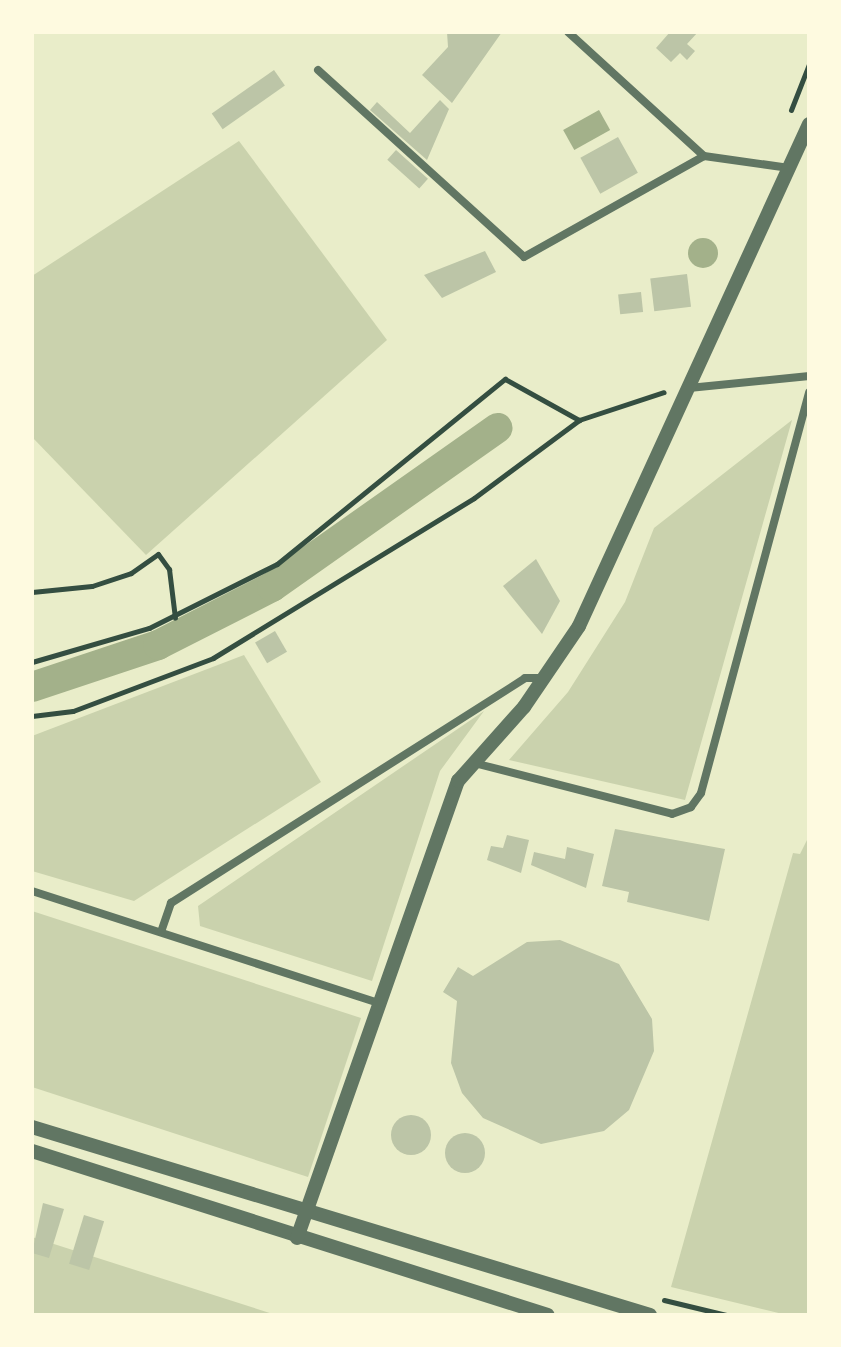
<!DOCTYPE html>
<style>
body{margin:0}
#map{position:relative;width:841px;height:1347px;overflow:hidden;background:#e9edc9;font-family:Mulish,sans-serif}
div>[style]{position:absolute}
.green>*{inset:0;background:#cad2ad}
.water>*{inset:0;background:#a3b18a;transform-origin:0 0}
.round{border-radius:50%}
.canal>*{height:30px;margin:-15px;padding:0 15px;transform-origin:15px;border-radius:15px;background:#a3b18a}
.building>*{inset:0;background:#bcc5a7;transform-origin:0 0}
.path>*{height:5px;margin:-2.5px;padding:0 2.5px;transform-origin:2.5px;border-radius:2.5px;background:#344e41}
.minor>*{height:8px;margin:-4px;padding:0 4px;transform-origin:4px;border-radius:4px;background:#617663}
.tertiary>*{height:14px;margin:-7px;padding:0 7px;transform-origin:7px;border-radius:7px;background:#617663}
span{translate:-50% -50%;white-space:nowrap;text-align:center;line-height:1.15;-webkit-text-stroke:6px #fefae0;paint-order:stroke}
.frame{position:absolute;inset:0;border:34px solid #fefae0;pointer-events:none}
</style>
<div id="map">
<div class="green">
<div style="clip-path:polygon(239px 141px,387px 340px,146px 555px,32px 437px,32px 276px)"></div>
<div style="clip-path:polygon(792px 420px,685px 800px,509px 760px,568px 692px,625px 602px,654px 528px)"></div>
<div style="clip-path:polygon(244px 655px,321px 782px,134px 901px,32px 871px,32px 736px)"></div>
<div style="clip-path:polygon(484px 711px,440px 771px,372px 981px,200px 926px,198px 906px)"></div>
<div style="clip-path:polygon(809px 836px,809px 1315px,787px 1315px,671px 1287px,793px 853px,800px 854px)"></div>
<div style="clip-path:polygon(32px 911px,361px 1018px,308px 1177px,32px 1087px)"></div>
<div style="clip-path:polygon(32px 1237px,276px 1315px,32px 1315px)"></div>
</div>
<div class="water">
<div style="left:599px;top:110px;width:23px;height:41px;rotate:61deg"></div>
<div class="round" style="left:688px;top:238px;width:30px;height:30px"></div>
</div>
<div class="canal">
<div style="left:32px;top:687px;width:133px;rotate:-18.4deg"></div>
<div style="left:158px;top:645px;width:128px;rotate:-27deg"></div>
<div style="left:272px;top:587px;width:276px;rotate:-35.2deg"></div>
</div>
<div class="building">
<div style="clip-path:polygon(447px 32px,502px 32px,452px 103px,422px 75px,448px 47px)"></div>
<div style="clip-path:polygon(670px 32px,698px 32px,687px 44px,695px 51px,687px 60px,680px 53px,671px 62px,656px 48px)"></div>
<div style="left:274px;top:70px;width:19px;height:76px;rotate:55deg"></div>
<div style="clip-path:polygon(440px 100px,449px 109px,427px 160px,370px 110px,377px 102px,410px 133px)"></div>
<div style="left:618px;top:137px;width:41px;height:43px;rotate:61deg"></div>
<div style="left:396px;top:150px;width:43px;height:13px;rotate:42deg"></div>
<div style="clip-path:polygon(485px 251px,496px 272px,442px 298px,424px 275px)"></div>
<div style="left:687px;top:274px;width:33px;height:37px;rotate:83deg"></div>
<div style="left:641px;top:292px;width:20px;height:23px;rotate:84deg"></div>
<div style="clip-path:polygon(536px 559px,560px 601px,542px 634px,503px 586px)"></div>
<div style="left:275px;top:631px;width:24px;height:23px;rotate:60deg"></div>
<div style="clip-path:polygon(615px 829px,725px 849px,709px 921px,627px 902px,629px 892px,602px 886px)"></div>
<div style="clip-path:polygon(507px 835px,529px 840px,521px 873px,487px 860px,491px 846px,503px 848px)"></div>
<div style="clip-path:polygon(567px 847px,594px 854px,586px 888px,531px 865px,534px 852px,565px 859px)"></div>
<div style="clip-path:polygon(560px 940px,619px 964px,652px 1019px,654px 1051px,629px 1110px,604px 1131px,541px 1144px,483px 1118px,462px 1093px,451px 1063px,457px 1001px,443px 992px,458px 967px,473px 976px,527px 942px)"></div>
<div class="round" style="left:391px;top:1115px;width:40px;height:40px"></div>
<div class="round" style="left:445px;top:1133px;width:40px;height:40px"></div>
<div style="clip-path:polygon(43px 1203px,64px 1209px,49px 1258px,32px 1253px)"></div>
<div style="left:84px;top:1215px;width:21px;height:51px;rotate:17deg"></div>
</div>
<div class="path">
<div style="left:791px;top:110px;width:49px;rotate:-68.6deg"></div>
<div style="left:32px;top:592px;width:60px;rotate:-5.7deg"></div>
<div style="left:92px;top:586px;width:41px;rotate:-18.4deg"></div>
<div style="left:131px;top:573px;width:33px;rotate:-35deg"></div>
<div style="left:158px;top:554px;width:19px;rotate:54deg"></div>
<div style="left:169px;top:569px;width:49px;rotate:83deg"></div>
<div style="left:32px;top:662px;width:122px;rotate:-16.2deg"></div>
<div style="left:149px;top:628px;width:143px;rotate:-26.6deg"></div>
<div style="left:277px;top:564px;width:294px;rotate:-39.1deg"></div>
<div style="left:505px;top:379px;width:85px;rotate:29deg"></div>
<div style="left:32px;top:716px;width:41px;rotate:-7deg"></div>
<div style="left:73px;top:711px;width:150px;rotate:-20.7deg"></div>
<div style="left:213px;top:658px;width:306px;rotate:-31.5deg"></div>
<div style="left:474px;top:498px;width:131px;rotate:-36.6deg"></div>
<div style="left:579px;top:420px;width:89px;rotate:-18.2deg"></div>
<div style="left:664px;top:1300px;width:64px;rotate:13.6deg"></div>
</div>
<div class="minor">
<div style="left:568px;top:32px;width:184px;rotate:42.4deg"></div>
<div style="left:318px;top:70px;width:278px;rotate:42.2deg"></div>
<div style="left:524px;top:257px;width:206px;rotate:-29.3deg"></div>
<div style="left:704px;top:156px;width:86px;rotate:8deg"></div>
<div style="left:689px;top:388px;width:121px;rotate:-5.7deg"></div>
<div style="left:474px;top:763px;width:204px;rotate:14.4deg"></div>
<div style="left:672px;top:814px;width:20px;rotate:-20deg"></div>
<div style="left:691px;top:807px;width:17px;rotate:-54deg"></div>
<div style="left:701px;top:793px;width:415px;rotate:-74.9deg"></div>
<div style="left:32px;top:891px;width:361px;rotate:17.9deg"></div>
<div style="left:161px;top:932px;width:31px;rotate:-71deg"></div>
<div style="left:171px;top:903px;width:419px;rotate:-32.4deg"></div>
<div style="left:525px;top:678px;width:18px"></div>
</div>
<div class="tertiary">
<div style="left:32px;top:1127px;width:646px;rotate:16.92deg"></div>
<div style="left:32px;top:1151px;width:541px;rotate:17.63deg"></div>
<div style="left:297px;top:1238px;width:485px;rotate:-70.6deg"></div>
<div style="left:458px;top:781px;width:99px;rotate:-48.3deg"></div>
<div style="left:524px;top:707px;width:98px;rotate:-55.8deg"></div>
<div style="left:579px;top:626px;width:552px;rotate:-65.38deg"></div>
</div>
<div class="frame"></div>
</div>
